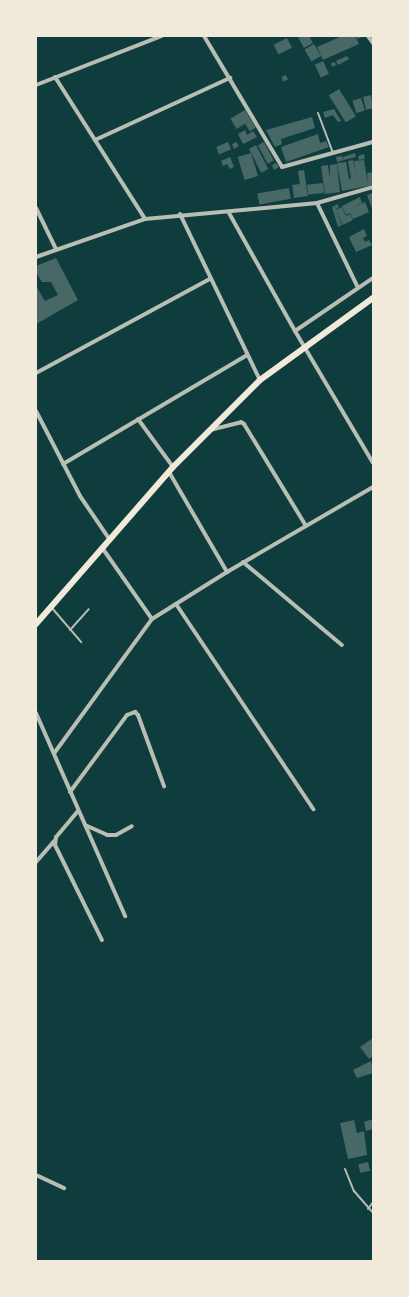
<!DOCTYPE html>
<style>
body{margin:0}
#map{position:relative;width:409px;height:1297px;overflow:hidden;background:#0f3d3e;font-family:"Titillium Web",sans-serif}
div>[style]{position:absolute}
.building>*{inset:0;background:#486865;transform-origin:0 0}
.service>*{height:2px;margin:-1px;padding:0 1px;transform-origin:1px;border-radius:1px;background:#b8beb3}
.minor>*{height:4px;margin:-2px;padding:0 2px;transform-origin:2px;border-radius:2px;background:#b8beb3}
.secondary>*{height:6px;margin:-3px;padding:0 3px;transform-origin:3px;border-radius:3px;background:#f1e9da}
span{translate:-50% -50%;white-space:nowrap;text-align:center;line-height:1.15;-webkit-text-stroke:4px #f1e9da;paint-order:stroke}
.frame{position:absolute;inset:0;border:37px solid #f1e9da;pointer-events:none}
</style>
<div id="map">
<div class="building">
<div style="clip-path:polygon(309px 36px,313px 43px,304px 48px,298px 37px)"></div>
<div style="clip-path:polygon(342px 36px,355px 36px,359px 44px,323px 60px,317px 47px)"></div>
<div style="clip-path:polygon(356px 36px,365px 36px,357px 39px)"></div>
<div style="left:287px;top:38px;width:11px;height:15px;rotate:63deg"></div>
<div style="left:314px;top:44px;width:14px;height:11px;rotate:60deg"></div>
<div style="clip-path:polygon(347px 56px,349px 59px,338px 65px,336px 61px)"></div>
<div style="left:323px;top:61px;width:14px;height:9px;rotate:65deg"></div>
<div style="clip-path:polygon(335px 62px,336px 65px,332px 67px,331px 63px)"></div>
<div style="left:286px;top:75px;width:5px;height:5px;rotate:68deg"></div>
<div style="left:339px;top:89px;width:32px;height:12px;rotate:58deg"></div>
<div style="clip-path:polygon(371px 95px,373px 108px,366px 110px,363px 97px)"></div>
<div style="left:361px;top:98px;width:13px;height:9px;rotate:72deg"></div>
<div style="clip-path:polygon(334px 109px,341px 121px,338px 122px,333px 115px,325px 118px,323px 112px)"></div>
<div style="left:245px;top:110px;width:12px;height:17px;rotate:59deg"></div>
<div style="clip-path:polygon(312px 117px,315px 128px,281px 139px,282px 144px,275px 147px,266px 130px)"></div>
<div style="left:251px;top:120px;width:9px;height:7px;rotate:58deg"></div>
<div style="clip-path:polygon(245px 130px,247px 135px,253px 131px,257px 137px,243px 144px,238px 134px)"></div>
<div style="clip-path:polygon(318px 134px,320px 143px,326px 141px,329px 147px,286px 162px,281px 147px)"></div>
<div style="left:228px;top:142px;width:8px;height:13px;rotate:67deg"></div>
<div style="clip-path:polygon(236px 142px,239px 146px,234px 149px,232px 144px)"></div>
<div style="left:264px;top:142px;width:21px;height:7px;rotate:62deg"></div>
<div style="left:256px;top:145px;width:27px;height:8px;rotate:63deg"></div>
<div style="left:251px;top:153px;width:24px;height:14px;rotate:73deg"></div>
<div style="clip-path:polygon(355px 153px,356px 157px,344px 160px,343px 157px)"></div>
<div style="clip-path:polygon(364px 154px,365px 159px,359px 160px,358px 156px)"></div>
<div style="clip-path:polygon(342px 156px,344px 160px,337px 162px,336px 157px)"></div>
<div style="clip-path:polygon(230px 157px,234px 167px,230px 169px,227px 164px,223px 166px,221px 161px)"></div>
<div style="clip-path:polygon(353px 160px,356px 172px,354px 161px,364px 160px,368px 184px,367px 173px,373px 172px,373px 185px,342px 191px,337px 163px,346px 162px,349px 179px,351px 178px,348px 161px)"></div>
<div style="clip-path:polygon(276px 163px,279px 167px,274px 170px,272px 165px)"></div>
<div style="clip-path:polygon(337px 164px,340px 192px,325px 194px,321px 166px,328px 165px,330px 179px,330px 165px)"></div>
<div style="clip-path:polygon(304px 170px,308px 196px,294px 198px,292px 185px,300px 184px,298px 171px)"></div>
<div style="left:323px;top:183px;width:10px;height:16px;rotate:84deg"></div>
<div style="left:289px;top:188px;width:11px;height:32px;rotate:80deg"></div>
<div style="clip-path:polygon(373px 193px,373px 211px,367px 195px)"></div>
<div style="clip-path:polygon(360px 197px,362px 203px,348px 210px,365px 202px,369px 212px,353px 219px,350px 213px,346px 215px,342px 206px)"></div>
<div style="clip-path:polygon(338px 204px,339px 207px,335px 210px,342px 207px,346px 216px,350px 214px,353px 220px,343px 225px,336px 211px,342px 225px,338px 227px,332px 207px)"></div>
<div style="clip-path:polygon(364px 229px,367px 236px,363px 238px,365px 242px,369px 240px,372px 245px,356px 252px,349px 237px)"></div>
<div style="clip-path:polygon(56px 258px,78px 300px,36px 324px,36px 286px,45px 301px,58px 295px,51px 282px,42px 282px,36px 272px,36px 266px)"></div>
<div style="clip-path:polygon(373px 1038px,373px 1056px,369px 1059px,360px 1047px)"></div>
<div style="clip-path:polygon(371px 1061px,373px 1073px,357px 1078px,353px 1070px)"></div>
<div style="clip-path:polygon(373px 1119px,373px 1129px,366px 1131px,364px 1122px)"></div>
<div style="clip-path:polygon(354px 1120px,357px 1133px,364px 1131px,367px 1155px,348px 1159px,340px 1123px)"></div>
<div style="left:368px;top:1162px;width:9px;height:10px;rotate:77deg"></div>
</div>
<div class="service">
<div style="left:318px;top:113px;width:43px;rotate:69.4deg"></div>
<div style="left:52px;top:608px;width:45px;rotate:49.5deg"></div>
<div style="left:70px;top:630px;width:28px;rotate:-48deg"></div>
<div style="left:345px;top:1169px;width:24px;rotate:68deg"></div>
<div style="left:354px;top:1191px;width:29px;rotate:49deg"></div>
<div style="left:368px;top:1209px;width:9px;rotate:-54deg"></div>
</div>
<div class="minor">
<div style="left:204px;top:36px;width:152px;rotate:59.2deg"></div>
<div style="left:282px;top:167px;width:94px;rotate:-15.4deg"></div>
<div style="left:368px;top:36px;width:9px;rotate:54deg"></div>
<div style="left:55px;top:77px;width:168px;rotate:57.6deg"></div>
<div style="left:36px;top:85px;width:135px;rotate:-21.3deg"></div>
<div style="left:95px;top:140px;width:149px;rotate:-24.7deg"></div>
<div style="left:317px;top:203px;width:94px;rotate:64.2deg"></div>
<div style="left:36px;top:208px;width:46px;rotate:64deg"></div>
<div style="left:229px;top:213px;width:135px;rotate:60.8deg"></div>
<div style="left:295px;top:331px;width:153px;rotate:59.4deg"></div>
<div style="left:180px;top:214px;width:184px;rotate:64.3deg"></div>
<div style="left:36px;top:257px;width:115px;rotate:-19.2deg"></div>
<div style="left:145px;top:219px;width:173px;rotate:-5.3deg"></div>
<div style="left:317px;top:203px;width:58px;rotate:-15.9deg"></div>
<div style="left:295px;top:331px;width:94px;rotate:-34.2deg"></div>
<div style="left:36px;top:373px;width:198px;rotate:-28.4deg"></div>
<div style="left:36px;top:411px;width:96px;rotate:62.6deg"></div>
<div style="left:80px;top:496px;width:53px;rotate:55.7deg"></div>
<div style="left:138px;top:419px;width:59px;rotate:53.9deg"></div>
<div style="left:210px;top:430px;width:32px;rotate:-14deg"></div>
<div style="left:241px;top:422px;width:4px;rotate:34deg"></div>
<div style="left:244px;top:424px;width:119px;rotate:58.7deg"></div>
<div style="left:63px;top:464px;width:214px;rotate:-30.6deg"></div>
<div style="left:169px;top:472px;width:116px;rotate:59.9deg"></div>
<div style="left:103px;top:549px;width:85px;rotate:55deg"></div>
<div style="left:243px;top:562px;width:129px;rotate:40deg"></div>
<div style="left:176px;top:604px;width:247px;rotate:56.2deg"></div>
<div style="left:36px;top:713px;width:222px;rotate:66.3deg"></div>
<div style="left:55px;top:752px;width:165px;rotate:-53.9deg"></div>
<div style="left:152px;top:619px;width:89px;rotate:-32.1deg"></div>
<div style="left:227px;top:572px;width:169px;rotate:-30.2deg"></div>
<div style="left:70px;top:792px;width:96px;rotate:-53.5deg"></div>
<div style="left:127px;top:715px;width:9px;rotate:-21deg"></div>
<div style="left:135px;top:712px;width:4px;rotate:45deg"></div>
<div style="left:138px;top:715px;width:76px;rotate:69.9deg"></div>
<div style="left:78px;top:811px;width:34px;rotate:130deg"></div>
<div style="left:56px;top:837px;width:8px;rotate:97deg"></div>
<div style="left:55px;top:845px;width:106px;rotate:63.7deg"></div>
<div style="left:85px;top:825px;width:24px;rotate:24deg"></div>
<div style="left:107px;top:835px;width:9px"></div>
<div style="left:116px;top:835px;width:18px;rotate:-29deg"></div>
<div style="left:36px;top:862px;width:28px;rotate:-49deg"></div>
<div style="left:36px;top:1175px;width:31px;rotate:25deg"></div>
</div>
<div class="secondary">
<div style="left:36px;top:624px;width:208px;rotate:-48.9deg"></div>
<div style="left:173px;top:467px;width:123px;rotate:-45deg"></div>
<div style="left:260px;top:380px;width:140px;rotate:-36deg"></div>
</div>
<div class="frame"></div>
</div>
